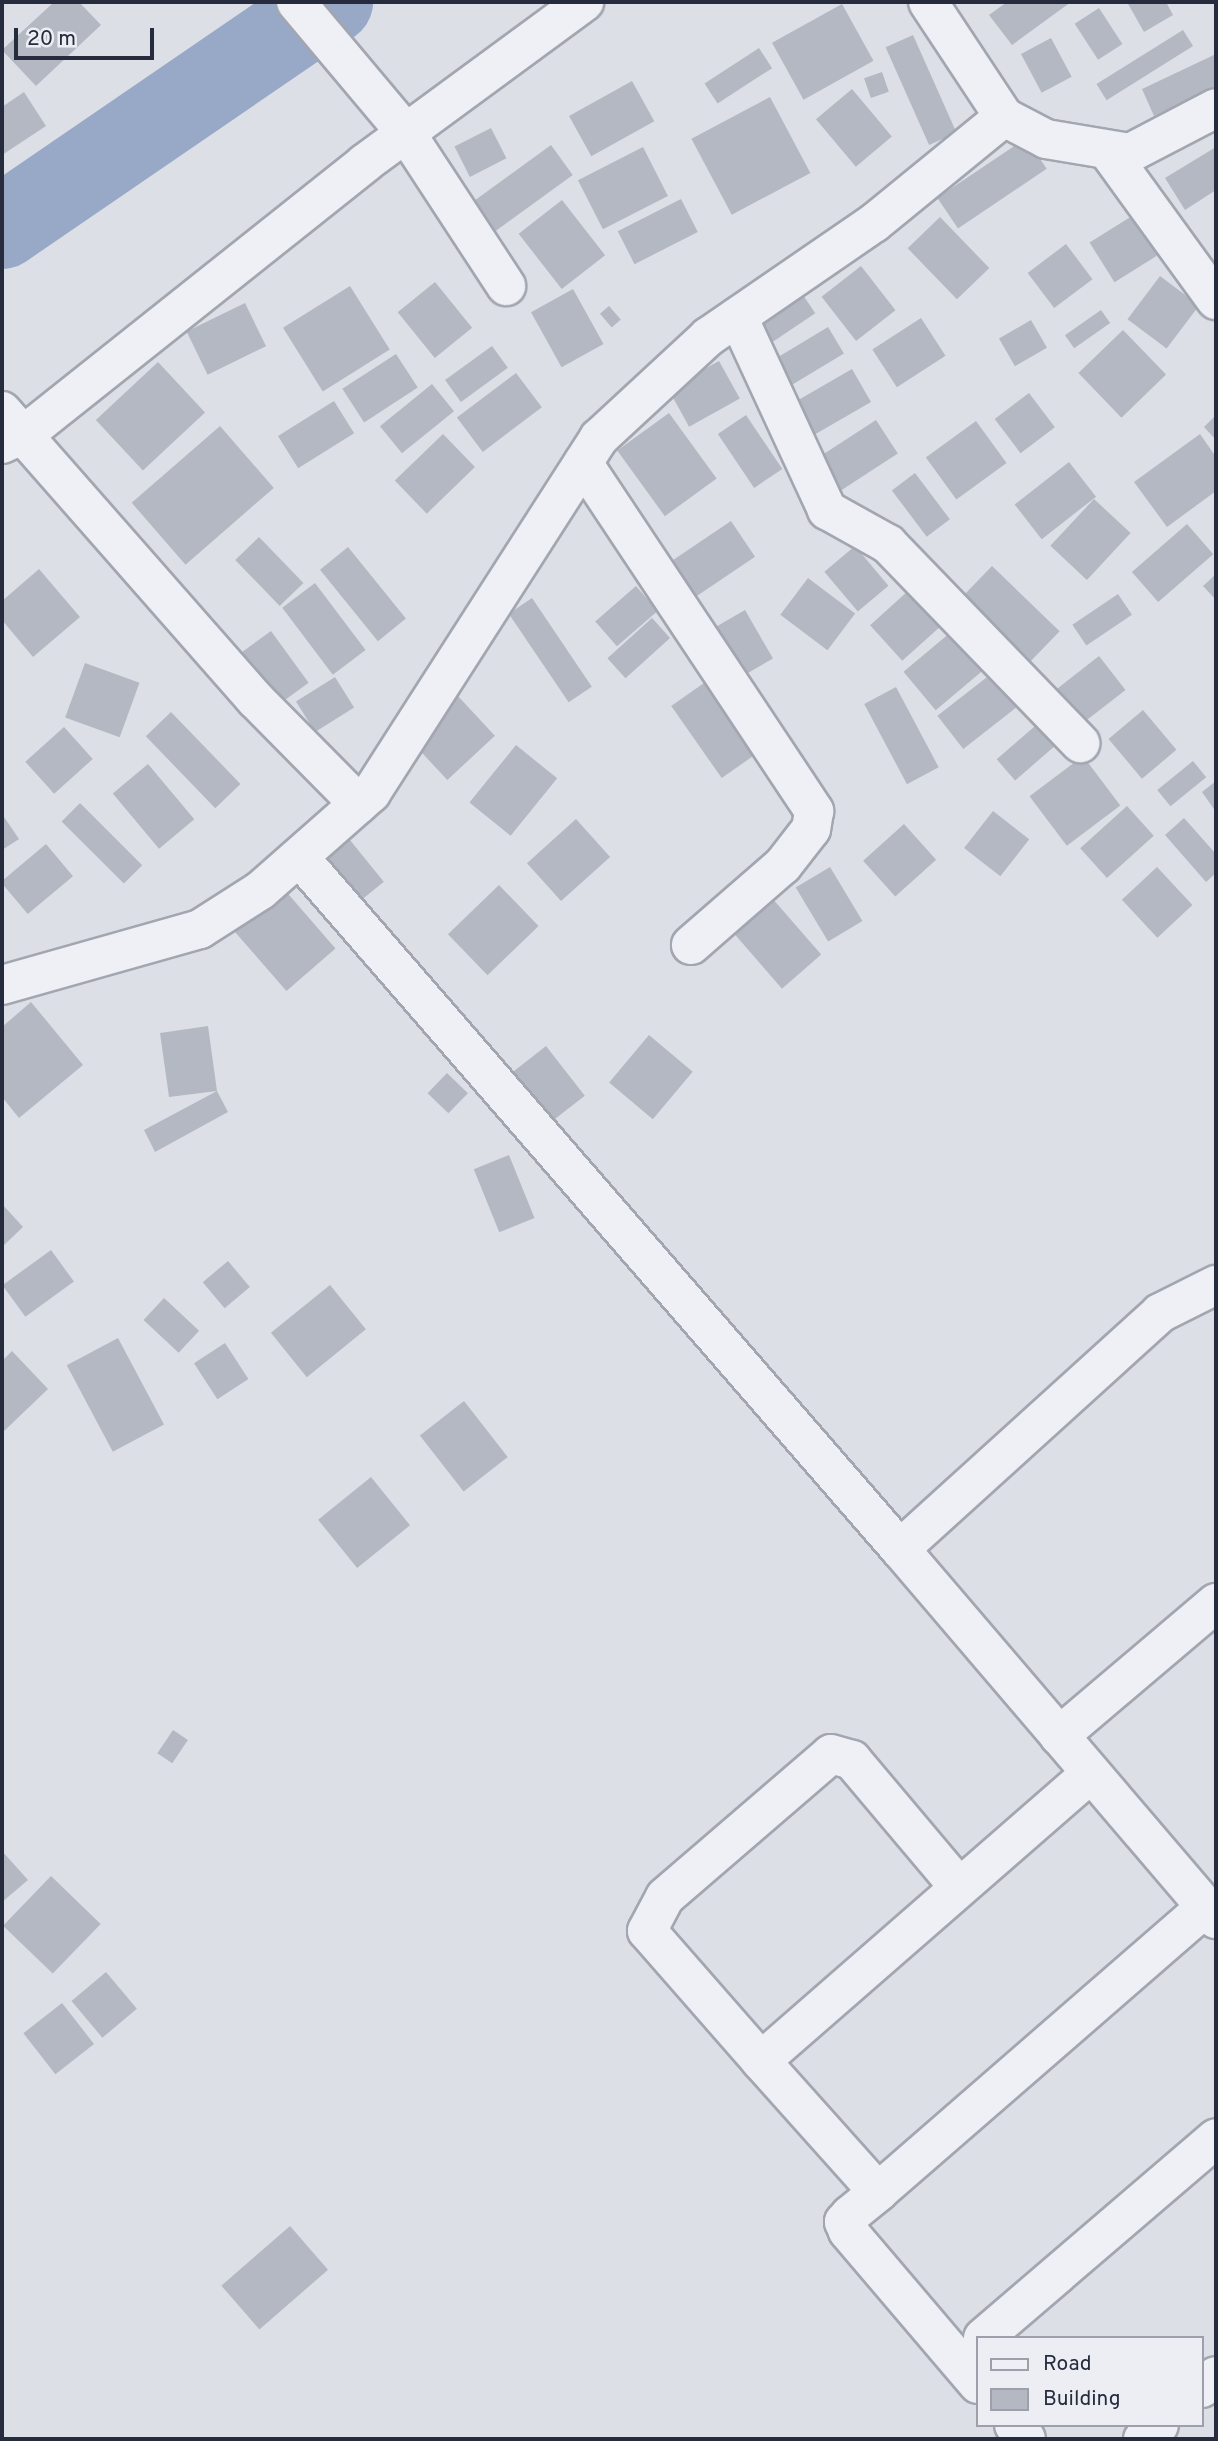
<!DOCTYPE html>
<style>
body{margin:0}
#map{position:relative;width:1218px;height:2441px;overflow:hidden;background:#dcdfe6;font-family:Overpass,sans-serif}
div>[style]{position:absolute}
.river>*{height:84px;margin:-42px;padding:0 42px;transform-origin:42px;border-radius:42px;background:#97a9c7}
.building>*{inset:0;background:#b4b8c3;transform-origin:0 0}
.roads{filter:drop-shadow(2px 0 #a2a6b0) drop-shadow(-2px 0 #a2a6b0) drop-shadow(0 2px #a2a6b0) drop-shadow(0 -2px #a2a6b0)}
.minor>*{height:38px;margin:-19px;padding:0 19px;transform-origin:19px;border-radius:19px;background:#eff0f5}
span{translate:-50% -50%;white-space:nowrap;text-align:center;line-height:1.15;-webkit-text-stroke:7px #eceef4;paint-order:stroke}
.frame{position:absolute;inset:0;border:4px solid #262c3d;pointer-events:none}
.legend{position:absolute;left:976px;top:2336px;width:228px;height:91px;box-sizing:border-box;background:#eceef4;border:2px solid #9da0ab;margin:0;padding:9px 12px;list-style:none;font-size:21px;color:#262c3d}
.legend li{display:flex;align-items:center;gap:14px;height:35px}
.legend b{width:35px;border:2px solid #9da0ab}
.scale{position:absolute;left:14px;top:28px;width:140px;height:32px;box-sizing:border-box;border:4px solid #262c3d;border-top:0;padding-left:9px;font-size:21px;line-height:24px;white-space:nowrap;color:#262c3d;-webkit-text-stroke:5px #eceef4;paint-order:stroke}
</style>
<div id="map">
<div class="river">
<div style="left:2px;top:227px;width:399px;rotate:-34.4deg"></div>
</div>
<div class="building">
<div style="clip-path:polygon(54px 2px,79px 2px,101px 25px,36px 86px,2px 50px)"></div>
<div style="clip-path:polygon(1007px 2px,1071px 2px,1012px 45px,989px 15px)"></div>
<div style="clip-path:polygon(1127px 2px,1166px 2px,1173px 15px,1144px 32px)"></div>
<div style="left:842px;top:4px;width:65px;height:80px;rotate:61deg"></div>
<div style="left:1099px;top:8px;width:43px;height:29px;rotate:57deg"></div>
<div style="left:1183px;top:30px;width:19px;height:102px;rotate:58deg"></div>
<div style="left:913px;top:35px;width:107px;height:30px;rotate:66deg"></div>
<div style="left:1051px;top:38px;width:44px;height:34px;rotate:62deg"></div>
<div style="left:759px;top:48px;width:24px;height:65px;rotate:57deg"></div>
<div style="clip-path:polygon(1216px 54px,1216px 86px,1154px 116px,1142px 89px)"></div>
<div style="left:882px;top:72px;width:21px;height:19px;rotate:71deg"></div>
<div style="left:632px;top:81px;width:46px;height:72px;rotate:61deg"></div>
<div style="left:852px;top:89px;width:62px;height:47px;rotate:50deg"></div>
<div style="clip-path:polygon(24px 92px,46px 126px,2px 155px,2px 107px)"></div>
<div style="left:770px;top:97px;width:86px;height:89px;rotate:62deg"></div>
<div style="left:491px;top:128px;width:34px;height:41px;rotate:63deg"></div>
<div style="left:1026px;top:138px;width:37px;height:107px;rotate:56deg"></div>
<div style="left:551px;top:145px;width:37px;height:105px;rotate:54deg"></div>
<div style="left:643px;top:147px;width:55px;height:73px;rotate:63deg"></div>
<div style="clip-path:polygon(1216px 147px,1216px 190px,1185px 210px,1165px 178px)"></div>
<div style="left:681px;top:199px;width:37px;height:71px;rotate:63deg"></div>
<div style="left:562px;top:200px;width:70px;height:55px;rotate:52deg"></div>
<div style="left:1132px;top:216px;width:47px;height:50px;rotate:58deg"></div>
<div style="left:940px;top:217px;width:71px;height:45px;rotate:46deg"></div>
<div style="left:1066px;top:244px;width:44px;height:48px;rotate:53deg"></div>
<div style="left:861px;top:266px;width:56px;height:50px;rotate:52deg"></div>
<div style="left:1160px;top:276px;width:49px;height:54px;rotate:37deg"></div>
<div style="left:435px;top:282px;width:59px;height:48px;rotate:51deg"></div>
<div style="left:350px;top:286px;width:75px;height:79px;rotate:58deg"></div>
<div style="left:573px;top:289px;width:63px;height:48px;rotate:61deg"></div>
<div style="left:803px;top:295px;width:22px;height:61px;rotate:56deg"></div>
<div style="left:245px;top:303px;width:48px;height:65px;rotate:64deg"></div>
<div style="left:609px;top:306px;width:18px;height:12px;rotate:49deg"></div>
<div style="left:1101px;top:310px;width:16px;height:44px;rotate:55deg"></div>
<div style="left:921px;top:318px;width:45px;height:58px;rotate:57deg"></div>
<div style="left:1031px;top:320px;width:32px;height:37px;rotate:60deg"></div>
<div style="left:828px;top:327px;width:31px;height:75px;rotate:59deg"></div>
<div style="left:1123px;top:330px;width:62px;height:62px;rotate:46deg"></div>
<div style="left:492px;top:346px;width:27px;height:58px;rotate:54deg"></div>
<div style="left:396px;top:354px;width:40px;height:64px;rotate:57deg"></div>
<div style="left:719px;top:361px;width:43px;height:58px;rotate:61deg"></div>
<div style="left:158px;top:362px;width:69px;height:85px;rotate:47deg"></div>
<div style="left:852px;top:369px;width:38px;height:68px;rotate:60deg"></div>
<div style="left:516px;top:373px;width:43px;height:74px;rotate:53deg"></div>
<div style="left:432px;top:384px;width:35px;height:67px;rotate:51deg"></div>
<div style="left:1029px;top:393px;width:43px;height:43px;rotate:53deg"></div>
<div style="left:334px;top:401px;width:38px;height:66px;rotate:58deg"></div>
<div style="left:669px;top:413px;width:81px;height:64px;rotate:54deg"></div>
<div style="left:746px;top:415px;width:65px;height:34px;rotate:56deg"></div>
<div style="clip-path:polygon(1216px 415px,1216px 440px,1204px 427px)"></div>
<div style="left:876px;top:420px;width:40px;height:77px;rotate:57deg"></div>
<div style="left:976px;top:421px;width:52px;height:62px;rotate:54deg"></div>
<div style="left:220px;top:426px;width:82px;height:117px;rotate:49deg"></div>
<div style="left:443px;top:434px;width:46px;height:67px;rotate:46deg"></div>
<div style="clip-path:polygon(1200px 434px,1216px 457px,1216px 491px,1167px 527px,1134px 482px)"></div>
<div style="left:1069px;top:462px;width:44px;height:69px;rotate:52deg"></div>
<div style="left:915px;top:473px;width:58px;height:29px;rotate:53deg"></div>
<div style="left:1094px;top:499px;width:50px;height:64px;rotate:43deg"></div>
<div style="left:731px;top:521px;width:43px;height:85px;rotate:56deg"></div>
<div style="left:1187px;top:524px;width:40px;height:73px;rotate:49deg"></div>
<div style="left:259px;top:537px;width:64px;height:33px;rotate:46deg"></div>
<div style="left:855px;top:546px;width:52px;height:40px;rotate:50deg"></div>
<div style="left:348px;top:547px;width:92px;height:36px;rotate:51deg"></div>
<div style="left:992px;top:566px;width:94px;height:57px;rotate:44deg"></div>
<div style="clip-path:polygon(39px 569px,80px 617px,33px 657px,2px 620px,2px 601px)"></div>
<div style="clip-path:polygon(1216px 574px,1216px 600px,1203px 586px)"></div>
<div style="left:808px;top:578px;width:59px;height:46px;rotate:37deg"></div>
<div style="left:315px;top:583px;width:84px;height:41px;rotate:53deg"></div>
<div style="left:636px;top:586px;width:33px;height:54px;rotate:49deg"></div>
<div style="left:908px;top:591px;width:48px;height:51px;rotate:48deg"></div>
<div style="left:1118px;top:594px;width:25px;height:55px;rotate:56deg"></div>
<div style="left:532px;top:598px;width:107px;height:28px;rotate:56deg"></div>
<div style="left:745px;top:610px;width:56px;height:35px;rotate:60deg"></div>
<div style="left:652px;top:618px;width:27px;height:60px;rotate:48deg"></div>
<div style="left:271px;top:631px;width:64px;height:37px;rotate:54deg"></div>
<div style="left:951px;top:632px;width:50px;height:62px;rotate:50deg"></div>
<div style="left:1099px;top:656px;width:43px;height:58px;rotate:52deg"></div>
<div style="left:85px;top:663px;width:58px;height:58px;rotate:20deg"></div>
<div style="left:991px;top:674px;width:42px;height:68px;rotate:52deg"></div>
<div style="left:335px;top:677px;width:36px;height:46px;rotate:58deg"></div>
<div style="left:704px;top:683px;width:88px;height:40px;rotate:55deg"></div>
<div style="left:896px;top:687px;width:91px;height:36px;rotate:62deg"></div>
<div style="left:456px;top:694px;width:57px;height:65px;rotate:47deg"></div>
<div style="left:1143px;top:710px;width:52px;height:45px;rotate:50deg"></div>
<div style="left:171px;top:712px;width:100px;height:35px;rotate:46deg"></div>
<div style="left:1042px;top:720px;width:28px;height:60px;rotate:49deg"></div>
<div style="left:64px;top:727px;width:43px;height:52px;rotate:48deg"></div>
<div style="left:516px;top:745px;width:53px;height:74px;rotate:39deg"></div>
<div style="left:1083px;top:756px;width:62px;height:67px;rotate:53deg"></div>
<div style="left:1193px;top:761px;width:21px;height:46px;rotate:51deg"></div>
<div style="left:148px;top:764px;width:72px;height:46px;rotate:50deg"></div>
<div style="clip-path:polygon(1216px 781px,1216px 812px,1202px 792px)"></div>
<div style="left:80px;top:803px;width:88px;height:26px;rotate:45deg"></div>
<div style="left:1127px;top:806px;width:40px;height:63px;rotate:48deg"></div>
<div style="left:993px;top:811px;width:46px;height:47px;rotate:38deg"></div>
<div style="clip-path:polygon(2px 814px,19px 839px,2px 850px)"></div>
<div style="clip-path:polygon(1184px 818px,1216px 854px,1216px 873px,1206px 882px,1165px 835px)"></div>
<div style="left:576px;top:819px;width:51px;height:66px;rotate:48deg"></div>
<div style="left:904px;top:824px;width:48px;height:55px;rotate:48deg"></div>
<div style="left:341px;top:829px;width:68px;height:30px;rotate:51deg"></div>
<div style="left:46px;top:844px;width:42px;height:59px;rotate:50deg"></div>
<div style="left:830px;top:867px;width:63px;height:40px;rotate:59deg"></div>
<div style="left:1157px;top:867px;width:52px;height:48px;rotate:47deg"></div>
<div style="left:499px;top:885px;width:57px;height:71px;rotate:46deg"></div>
<div style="left:283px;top:888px;width:80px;height:65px;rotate:49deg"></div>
<div style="left:772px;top:898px;width:75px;height:52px;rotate:49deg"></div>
<div style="clip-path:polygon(31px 1002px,83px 1065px,19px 1118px,2px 1097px,2px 1027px)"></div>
<div style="clip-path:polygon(208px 1026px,217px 1091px,228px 1112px,155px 1152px,144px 1130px,217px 1091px,169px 1097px,160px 1033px)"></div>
<div style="left:649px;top:1035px;width:57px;height:62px;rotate:40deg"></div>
<div style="left:546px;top:1046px;width:63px;height:57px;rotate:52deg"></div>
<div style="left:447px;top:1073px;width:29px;height:28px;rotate:44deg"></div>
<div style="left:509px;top:1155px;width:68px;height:38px;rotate:68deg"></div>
<div style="clip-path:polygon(2px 1204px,23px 1227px,2px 1247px)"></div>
<div style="left:51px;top:1250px;width:39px;height:60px;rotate:54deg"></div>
<div style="left:228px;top:1261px;width:34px;height:33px;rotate:50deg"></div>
<div style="left:330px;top:1285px;width:57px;height:76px;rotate:51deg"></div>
<div style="left:164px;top:1298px;width:48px;height:30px;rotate:43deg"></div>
<div style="left:118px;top:1338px;width:98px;height:58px;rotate:62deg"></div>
<div style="left:225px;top:1343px;width:43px;height:37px;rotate:57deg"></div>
<div style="clip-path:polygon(12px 1351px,48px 1389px,2px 1433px,2px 1361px)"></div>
<div style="left:464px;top:1401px;width:71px;height:56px;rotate:52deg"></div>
<div style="left:371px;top:1477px;width:62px;height:68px;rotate:51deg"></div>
<div style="left:173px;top:1730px;width:18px;height:28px;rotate:34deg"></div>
<div style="clip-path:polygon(2px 1851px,28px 1880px,2px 1902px)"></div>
<div style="left:51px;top:1876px;width:69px;height:69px;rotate:44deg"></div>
<div style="left:106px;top:1972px;width:48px;height:45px;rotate:50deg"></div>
<div style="left:62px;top:2003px;width:52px;height:49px;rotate:52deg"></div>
<div style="left:290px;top:2226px;width:58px;height:91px;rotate:49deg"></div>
</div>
<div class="roads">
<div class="minor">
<div style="left:296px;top:2px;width:171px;rotate:50deg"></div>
<div style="left:406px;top:133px;width:183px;rotate:56.8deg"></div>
<div style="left:928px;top:2px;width:138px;rotate:56.5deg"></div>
<div style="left:1108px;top:151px;width:184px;rotate:54.1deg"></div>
<div style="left:738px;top:317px;width:213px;rotate:65.2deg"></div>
<div style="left:827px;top:510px;width:70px;rotate:29.1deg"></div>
<div style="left:888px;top:544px;width:277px;rotate:46deg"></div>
<div style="left:2px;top:411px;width:385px;rotate:48.7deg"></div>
<div style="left:256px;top:700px;width:146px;rotate:45.3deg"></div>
<div style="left:2px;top:444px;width:26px;rotate:-25deg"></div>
<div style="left:26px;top:433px;width:433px;rotate:-38.5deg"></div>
<div style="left:365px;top:163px;width:272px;rotate:-36.3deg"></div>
<div style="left:583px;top:463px;width:418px;rotate:56.4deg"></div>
<div style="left:814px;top:811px;width:18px;rotate:99deg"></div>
<div style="left:811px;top:829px;width:46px;rotate:127.9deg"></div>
<div style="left:783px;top:865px;width:122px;rotate:139deg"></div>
<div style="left:299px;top:857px;width:917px;rotate:49.03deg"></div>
<div style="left:900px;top:1549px;width:351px;rotate:-42.2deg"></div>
<div style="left:1160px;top:1313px;width:63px;rotate:-26.6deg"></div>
<div style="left:2px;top:985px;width:206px;rotate:-15.8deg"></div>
<div style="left:200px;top:929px;width:72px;rotate:-32.6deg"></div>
<div style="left:261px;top:890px;width:147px;rotate:-41.4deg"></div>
<div style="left:371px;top:793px;width:422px;rotate:-57.3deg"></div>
<div style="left:599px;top:438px;width:149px;rotate:-42.8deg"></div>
<div style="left:708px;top:337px;width:201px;rotate:-34.5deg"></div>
<div style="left:874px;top:223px;width:168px;rotate:-39.2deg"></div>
<div style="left:1004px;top:117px;width:47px;rotate:27.6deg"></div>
<div style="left:1046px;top:139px;width:85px;rotate:9.5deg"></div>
<div style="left:1130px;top:153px;width:97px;rotate:-27.6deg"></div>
<div style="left:900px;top:1549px;width:487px;rotate:49.5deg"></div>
<div style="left:1059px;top:1736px;width:206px;rotate:-40.3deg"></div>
<div style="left:761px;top:2061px;width:173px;rotate:-131.2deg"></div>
<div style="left:647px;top:1931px;width:38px;rotate:-62deg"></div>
<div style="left:665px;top:1897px;width:219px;rotate:-40.7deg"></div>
<div style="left:831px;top:1754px;width:22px;rotate:16deg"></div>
<div style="left:852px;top:1760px;width:165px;rotate:49.9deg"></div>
<div style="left:878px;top:2192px;width:435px;rotate:-41deg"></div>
<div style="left:983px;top:2338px;width:307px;rotate:-40.6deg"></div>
<div style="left:978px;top:2384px;width:201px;rotate:-130.4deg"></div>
<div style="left:848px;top:2231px;width:10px;rotate:-114deg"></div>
<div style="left:844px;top:2222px;width:9px;rotate:-49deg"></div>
<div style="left:850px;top:2215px;width:36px;rotate:-39deg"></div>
<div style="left:878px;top:2192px;width:176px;rotate:-131.8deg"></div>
<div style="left:761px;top:2061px;width:438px;rotate:-41.1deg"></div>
<div style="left:1202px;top:2388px;width:18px;rotate:-41deg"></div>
<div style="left:1014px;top:2425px;width:18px;rotate:49deg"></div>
<div style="left:1143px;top:2439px;width:21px;rotate:-41deg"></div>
</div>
</div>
<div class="frame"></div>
<ul class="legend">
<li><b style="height:9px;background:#eff0f5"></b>Road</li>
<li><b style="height:19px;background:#b4b8c3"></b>Building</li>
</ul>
<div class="scale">20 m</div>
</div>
